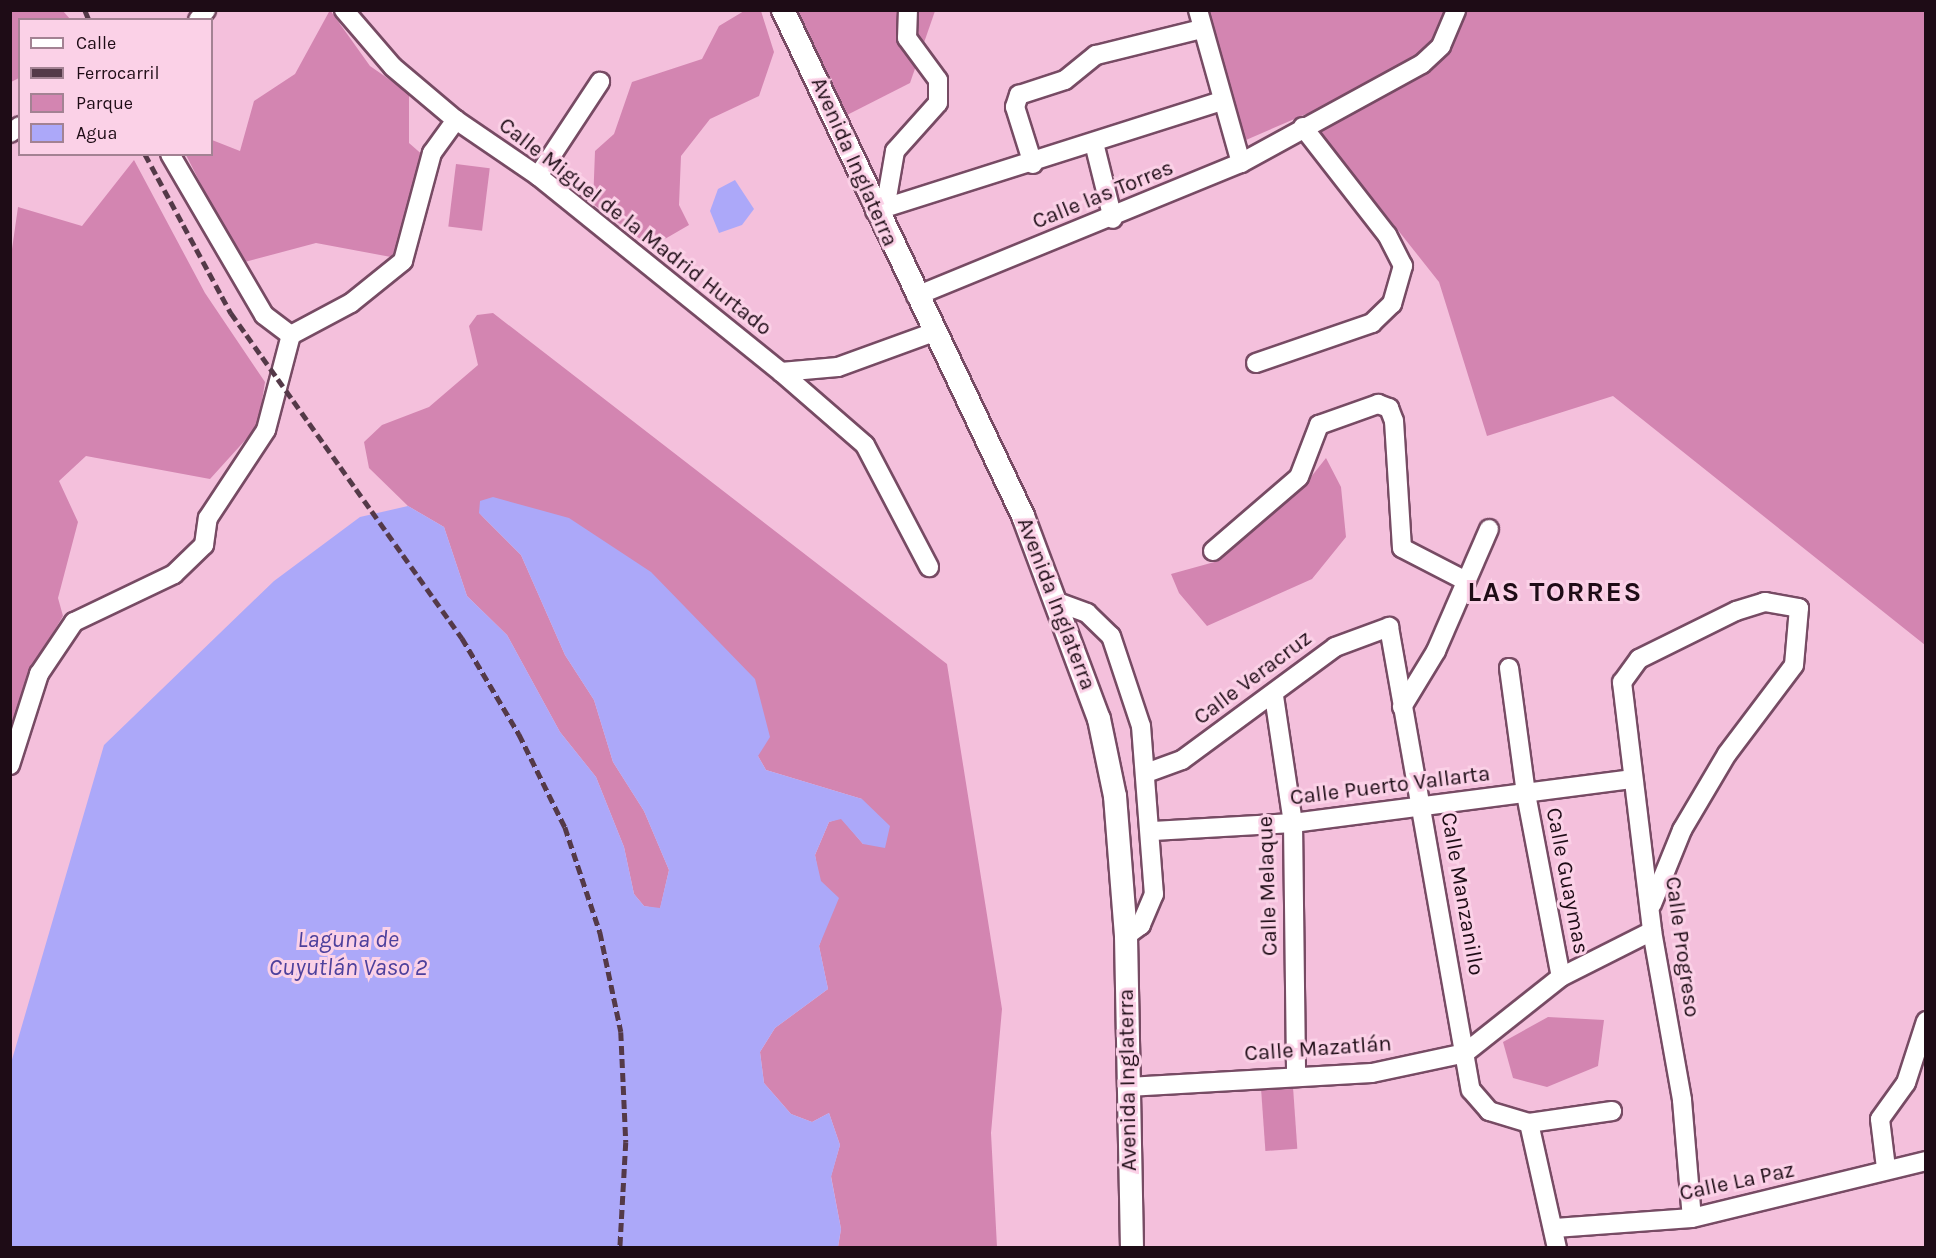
<!DOCTYPE html>
<meta charset="utf-8">
<style>
body{margin:0}
#map{position:relative;width:1936px;height:1258px;overflow:hidden;background:#f4c0dc;font-family:Karla,sans-serif}
div>[style]{position:absolute}
.green>*{inset:0;background:#d385b1;transform-origin:0 0}
.water>*{inset:0;background:#aca8f9}
.roads{filter:drop-shadow(2px 0 #774b64) drop-shadow(-2px 0 #774b64) drop-shadow(0 2px #774b64) drop-shadow(0 -2px #774b64)}
.minor>*{height:18px;margin:-9px;padding:0 9px;transform-origin:9px;border-radius:9px;background:#fff}
.major>*{height:22px;margin:-11px;padding:0 11px;transform-origin:11px;border-radius:11px;background:#fff}
.rail>*{height:4.5px;margin-top:-2.25px;transform-origin:0;background:repeating-linear-gradient(90deg,#543948 0 9px,transparent 0 13.5px)}
span{translate:-50% -50%;white-space:nowrap;text-align:center;line-height:1.15;-webkit-text-stroke:6px #fbd1e7;paint-order:stroke}
.street-label{font-size:22px;color:#1e0c16}
.water-label{font-size:24px;color:#4d409c;font-style:italic}
.district-label{font-size:28px;color:#1e0c16;font-weight:700;letter-spacing:1.5px}
.frame{position:absolute;inset:0;border:12px solid #1e0c16;pointer-events:none}
.legend{position:absolute;left:18px;top:18px;width:195px;height:138px;box-sizing:border-box;background:#fbd1e7;border:2px solid #a38293;margin:0;padding:8px 10px;list-style:none;font-size:18px;color:#1e0c16}
.legend li{display:flex;align-items:center;gap:12px;height:30px}
.legend b{width:30px;border:2px solid #a38293}
</style>
<div id="map">
<div class="green">
<div style="clip-path:polygon(11px 10px,63px 11px,70px 19px,20px 20px,19px 78px,11px 82px)"></div>
<div style="clip-path:polygon(330px 10px,370px 66px,409px 93px,409px 143px,425px 157px,403px 238px,391px 257px,316px 243px,241px 263px,186px 155px,212px 154px,212px 140px,240px 151px,254px 101px,295px 74px)"></div>
<div style="clip-path:polygon(744px 11px,761px 11px,774px 52px,759px 96px,710px 119px,681px 156px,679px 205px,689px 225px,651px 247px,593px 204px,595px 151px,614px 134px,632px 82px,702px 59px,719px 26px)"></div>
<div style="clip-path:polygon(798px 11px,935px 11px,910px 83px,847px 115px)"></div>
<div style="clip-path:polygon(1206px 11px,1925px 11px,1925px 645px,1613px 396px,1487px 436px,1439px 282px,1306px 114px,1246px 140px)"></div>
<div style="clip-path:polygon(134px 160px,205px 293px,265px 382px,258px 426px,210px 479px,86px 456px,59px 481px,78px 522px,58px 598px,63px 616px,38px 658px,11px 729px,10px 263px,18px 207px,82px 226px)"></div>
<div style="left:456px;top:164px;width:34px;height:63px;rotate:7deg"></div>
<div style="clip-path:polygon(493px 313px,947px 664px,1002px 1009px,991px 1133px,997px 1247px,838px 1247px,841px 1229px,831px 1176px,840px 1145px,829px 1113px,812px 1122px,791px 1114px,764px 1083px,760px 1052px,775px 1028px,828px 989px,819px 946px,827px 923px,815px 855px,829px 822px,841px 818px,863px 844px,862px 799px,766px 770px,758px 756px,479px 513px,521px 555px,565px 655px,594px 700px,613px 762px,644px 811px,669px 870px,660px 909px,644px 906px,634px 894px,624px 847px,596px 777px,560px 732px,507px 635px,467px 596px,444px 527px,408px 506px,369px 468px,364px 442px,382px 425px,429px 407px,478px 365px,469px 326px,477px 315px)"></div>
<div style="clip-path:polygon(1326px 458px,1341px 487px,1346px 537px,1312px 579px,1207px 626px,1179px 593px,1171px 574px,1218px 561px,1303px 487px)"></div>
<div style="clip-path:polygon(1548px 1017px,1604px 1020px,1598px 1066px,1547px 1087px,1513px 1078px,1503px 1042px)"></div>
<div style="left:1293px;top:1087px;width:62px;height:32px;rotate:86deg"></div>
</div>
<div class="water">
<div style="clip-path:polygon(735px 180px,754px 209px,742px 225px,719px 233px,710px 211px,718px 189px)"></div>
<div style="clip-path:polygon(493px 497px,569px 518px,651px 572px,755px 679px,770px 737px,758px 756px,766px 770px,862px 799px,890px 826px,885px 848px,863px 844px,841px 819px,829px 822px,815px 855px,821px 881px,839px 898px,819px 946px,828px 989px,775px 1028px,760px 1052px,764px 1083px,791px 1114px,812px 1122px,829px 1113px,840px 1145px,831px 1177px,841px 1229px,838px 1247px,11px 1247px,11px 1063px,104px 745px,274px 581px,360px 517px,408px 506px,444px 527px,467px 596px,507px 635px,560px 732px,596px 777px,624px 847px,634px 894px,644px 906px,660px 908px,669px 870px,644px 811px,613px 762px,594px 700px,565px 655px,521px 555px,479px 513px,480px 501px)"></div>
</div>
<div class="roads">
<div class="minor">
<div style="left:344px;top:10px;width:75px;rotate:49.3deg"></div>
<div style="left:393px;top:67px;width:82px;rotate:40.1deg"></div>
<div style="left:456px;top:120px;width:99px;rotate:34.3deg"></div>
<div style="left:538px;top:176px;width:312px;rotate:38.9deg"></div>
<div style="left:781px;top:372px;width:57px;rotate:-5deg"></div>
<div style="left:838px;top:367px;width:102px;rotate:-20deg"></div>
<div style="left:1198px;top:10px;width:159px;rotate:74.3deg"></div>
<div style="left:198px;top:20px;width:13px;rotate:-51deg"></div>
<div style="left:10px;top:133px;width:12px;rotate:-35deg"></div>
<div style="left:1094px;top:143px;width:78px;rotate:76deg"></div>
<div style="left:170px;top:154px;width:186px;rotate:59.7deg"></div>
<div style="left:264px;top:315px;width:34px;rotate:37deg"></div>
<div style="left:1033px;top:164px;width:60px;rotate:-107.5deg"></div>
<div style="left:1015px;top:107px;width:13px;rotate:-72deg"></div>
<div style="left:1019px;top:95px;width:48px;rotate:-18.1deg"></div>
<div style="left:1065px;top:80px;width:40px;rotate:-39deg"></div>
<div style="left:1096px;top:55px;width:109px;rotate:-13.8deg"></div>
<div style="left:538px;top:176px;width:113px;rotate:-56.6deg"></div>
<div style="left:885px;top:209px;width:59px;rotate:-80.2deg"></div>
<div style="left:895px;top:151px;width:64px;rotate:-48.1deg"></div>
<div style="left:938px;top:103px;width:23px;rotate:-90deg"></div>
<div style="left:938px;top:80px;width:52px;rotate:-126.4deg"></div>
<div style="left:907px;top:38px;width:28px;rotate:-88deg"></div>
<div style="left:875px;top:211px;width:364px;rotate:-17.6deg"></div>
<div style="left:916px;top:296px;width:351px;rotate:-22.3deg"></div>
<div style="left:1241px;top:163px;width:206px;rotate:-28.7deg"></div>
<div style="left:1422px;top:64px;width:26px;rotate:-43deg"></div>
<div style="left:1441px;top:46px;width:39px;rotate:-67deg"></div>
<div style="left:291px;top:335px;width:68px;rotate:-28.1deg"></div>
<div style="left:351px;top:303px;width:67px;rotate:-38.9deg"></div>
<div style="left:403px;top:261px;width:112px;rotate:-75deg"></div>
<div style="left:432px;top:153px;width:41px;rotate:-54deg"></div>
<div style="left:1256px;top:363px;width:123px;rotate:-19deg"></div>
<div style="left:1372px;top:323px;width:28px;rotate:-44deg"></div>
<div style="left:1392px;top:304px;width:40px;rotate:-74deg"></div>
<div style="left:1403px;top:266px;width:35px;rotate:-117deg"></div>
<div style="left:1387px;top:235px;width:137px;rotate:-127.9deg"></div>
<div style="left:781px;top:372px;width:111px;rotate:41deg"></div>
<div style="left:865px;top:445px;width:138px;rotate:62.3deg"></div>
<div style="left:1213px;top:551px;width:113px;rotate:-40.7deg"></div>
<div style="left:1299px;top:477px;width:56px;rotate:-69deg"></div>
<div style="left:1319px;top:425px;width:63px;rotate:-19.6deg"></div>
<div style="left:1378px;top:404px;width:12px;rotate:20deg"></div>
<div style="left:1389px;top:408px;width:14px;rotate:69deg"></div>
<div style="left:1394px;top:421px;width:127px;rotate:86.4deg"></div>
<div style="left:1402px;top:548px;width:72px;rotate:27.3deg"></div>
<div style="left:1060px;top:603px;width:29px;rotate:20deg"></div>
<div style="left:1087px;top:613px;width:33px;rotate:44deg"></div>
<div style="left:1111px;top:636px;width:95px;rotate:71.6deg"></div>
<div style="left:1141px;top:726px;width:169px;rotate:85.6deg"></div>
<div style="left:1154px;top:894px;width:34px;rotate:113deg"></div>
<div style="left:1141px;top:925px;width:19px;rotate:144deg"></div>
<div style="left:1509px;top:668px;width:127px;rotate:82.3deg"></div>
<div style="left:1526px;top:794px;width:186px;rotate:79.2deg"></div>
<div style="left:1274px;top:696px;width:128px;rotate:81.5deg"></div>
<div style="left:1293px;top:823px;width:252px;rotate:89.3deg"></div>
<div style="left:1402px;top:707px;width:66px;rotate:-58.7deg"></div>
<div style="left:1436px;top:651px;width:133px;rotate:-66.5deg"></div>
<div style="left:10px;top:765px;width:96px;rotate:-72.3deg"></div>
<div style="left:39px;top:674px;width:63px;rotate:-56.1deg"></div>
<div style="left:74px;top:622px;width:111px;rotate:-25.6deg"></div>
<div style="left:174px;top:574px;width:42px;rotate:-44deg"></div>
<div style="left:204px;top:545px;width:27px;rotate:-82deg"></div>
<div style="left:208px;top:518px;width:105px;rotate:-56.6deg"></div>
<div style="left:266px;top:430px;width:98px;rotate:-75.3deg"></div>
<div style="left:1149px;top:772px;width:35px;rotate:-20deg"></div>
<div style="left:1182px;top:760px;width:190px;rotate:-36.4deg"></div>
<div style="left:1335px;top:647px;width:58px;rotate:-20.3deg"></div>
<div style="left:1389px;top:627px;width:470px;rotate:80deg"></div>
<div style="left:1471px;top:1090px;width:28px;rotate:49deg"></div>
<div style="left:1489px;top:1111px;width:42px;rotate:16.7deg"></div>
<div style="left:1529px;top:1123px;width:128px;rotate:77.4deg"></div>
<div style="left:1153px;top:831px;width:140px;rotate:-3.3deg"></div>
<div style="left:1293px;top:823px;width:343px;rotate:-7.4deg"></div>
<div style="left:1652px;top:904px;width:80px;rotate:-67.9deg"></div>
<div style="left:1682px;top:830px;width:88px;rotate:-59.4deg"></div>
<div style="left:1727px;top:754px;width:111px;rotate:-53deg"></div>
<div style="left:1794px;top:665px;width:57px;rotate:-85deg"></div>
<div style="left:1799px;top:608px;width:35px;rotate:-170deg"></div>
<div style="left:1765px;top:602px;width:30px;rotate:163deg"></div>
<div style="left:1736px;top:611px;width:108px;rotate:153.7deg"></div>
<div style="left:1639px;top:659px;width:29px;rotate:126deg"></div>
<div style="left:1622px;top:682px;width:251px;rotate:83.1deg"></div>
<div style="left:1652px;top:931px;width:172px;rotate:79.9deg"></div>
<div style="left:1682px;top:1100px;width:118px;rotate:85.2deg"></div>
<div style="left:1128px;top:1087px;width:244px;rotate:-3.3deg"></div>
<div style="left:1372px;top:1073px;width:95px;rotate:-12.1deg"></div>
<div style="left:1465px;top:1053px;width:122px;rotate:-38.4deg"></div>
<div style="left:1561px;top:977px;width:102px;rotate:-26.8deg"></div>
<div style="left:1529px;top:1123px;width:84px;rotate:-8.2deg"></div>
<div style="left:1886px;top:1168px;width:49px;rotate:-97deg"></div>
<div style="left:1880px;top:1119px;width:44px;rotate:-54.2deg"></div>
<div style="left:1906px;top:1083px;width:65px;rotate:-72.1deg"></div>
<div style="left:1555px;top:1228px;width:137px;rotate:-4.2deg"></div>
<div style="left:1692px;top:1218px;width:241px;rotate:-13.7deg"></div>
</div>
<div class="major">
<div style="left:783px;top:10px;width:560px;rotate:64.62deg"></div>
<div style="left:1023px;top:516px;width:217px;rotate:69.5deg"></div>
<div style="left:1099px;top:719px;width:79px;rotate:78.3deg"></div>
<div style="left:1115px;top:796px;width:140px;rotate:85.5deg"></div>
<div style="left:1126px;top:936px;width:312px;rotate:88.9deg"></div>
</div>
</div>
<div class="rail">
<div style="left:85px;top:10px;width:11px;rotate:68deg"></div>
<div style="left:145px;top:154px;width:181px;rotate:61.6deg"></div>
<div style="left:231px;top:313px;width:399px;rotate:54.6deg"></div>
<div style="left:462px;top:638px;width:112px;rotate:59.3deg"></div>
<div style="left:519px;top:734px;width:104px;rotate:63.7deg"></div>
<div style="left:565px;top:827px;width:111px;rotate:71.6deg"></div>
<div style="left:600px;top:932px;width:102px;rotate:78.1deg"></div>
<div style="left:621px;top:1032px;width:110px;rotate:87.4deg"></div>
<div style="left:626px;top:1142px;width:106px;rotate:93.2deg"></div>
</div>
<div class="street-label">
<span style="left:854px;top:162px;rotate:66deg">Avenida Inglaterra</span>
<span style="left:1103px;top:195px;rotate:-22deg">Calle las Torres</span>
<span style="left:635px;top:227px;rotate:38deg">Calle Miguel de la Madrid Hurtado</span>
<span style="left:1056px;top:604px;rotate:69deg">Avenida Inglaterra</span>
<span style="left:1253px;top:678px;rotate:-37deg">Calle Veracruz</span>
<span style="left:1390px;top:786px;rotate:-7deg">Calle Puerto Vallarta</span>
<span style="left:1567px;top:881px;rotate:79deg">Calle Guaymas</span>
<span style="left:1268px;top:886px;rotate:-92deg">Calle Melaque</span>
<span style="left:1462px;top:894px;rotate:80deg">Calle Manzanillo</span>
<span style="left:1682px;top:947px;rotate:82deg">Calle Progreso</span>
<span style="left:1318px;top:1049px;rotate:-4deg">Calle Mazatlán</span>
<span style="left:1128px;top:1080px;rotate:-91deg">Avenida Inglaterra</span>
<span style="left:1737px;top:1182px;rotate:-12deg">Calle La Paz</span>
</div>
<div class="water-label">
<span style="left:348px;top:954px">Laguna de<br>Cuyutlán Vaso 2</span>
</div>
<div class="district-label">
<span style="left:1555px;top:592px">LAS TORRES</span>
</div>
<div class="frame"></div>
<ul class="legend">
<li><b style="height:8px;background:#fff"></b>Calle</li>
<li><b style="height:8px;background:#543948"></b>Ferrocarril</li>
<li><b style="height:16px;background:#d385b1"></b>Parque</li>
<li><b style="height:16px;background:#aca8f9"></b>Agua</li>
</ul>
</div>
